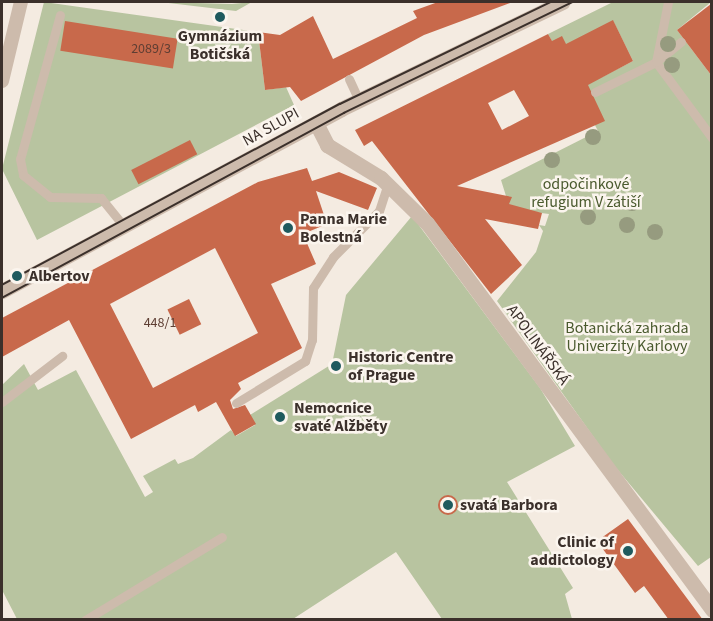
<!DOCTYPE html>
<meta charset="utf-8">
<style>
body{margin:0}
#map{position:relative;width:713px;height:621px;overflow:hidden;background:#f4ebe1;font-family:"Source Sans 3",sans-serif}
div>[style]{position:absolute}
.green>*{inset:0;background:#b8c4a0}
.building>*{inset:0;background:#c8694b;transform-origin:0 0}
.round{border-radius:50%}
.service>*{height:9px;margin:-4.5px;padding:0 4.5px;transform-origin:4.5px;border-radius:4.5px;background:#cdbbac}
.pedestrian>*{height:14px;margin:-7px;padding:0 7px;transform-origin:7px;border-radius:7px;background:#cdbbac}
.minor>*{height:15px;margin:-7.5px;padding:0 7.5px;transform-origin:7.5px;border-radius:7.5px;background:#cdbbac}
.tertiary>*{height:15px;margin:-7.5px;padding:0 7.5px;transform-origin:7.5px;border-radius:7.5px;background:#cdbbac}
.tram>*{height:1.5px;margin:-0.75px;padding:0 0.75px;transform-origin:0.75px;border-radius:0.75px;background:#3b302b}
.trees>*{width:16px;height:16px;margin:-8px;border-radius:50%;background:#969b7f}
.dots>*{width:16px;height:16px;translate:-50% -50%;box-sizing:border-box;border:3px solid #fbf5ee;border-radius:50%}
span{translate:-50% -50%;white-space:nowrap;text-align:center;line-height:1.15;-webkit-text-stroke:5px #fbf5ee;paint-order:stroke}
.number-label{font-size:14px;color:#5e3e33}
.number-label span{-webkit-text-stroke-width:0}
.poi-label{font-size:16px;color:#3b302b;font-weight:700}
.left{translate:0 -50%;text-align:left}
.right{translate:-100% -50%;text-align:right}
.street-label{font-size:16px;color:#3b302b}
.park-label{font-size:16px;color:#4a5a2e}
.frame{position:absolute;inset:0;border:3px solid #3b302b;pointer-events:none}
</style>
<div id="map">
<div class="green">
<div style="clip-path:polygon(44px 2px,258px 32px,265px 90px,286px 87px,294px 105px,37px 240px,2px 169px)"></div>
<div style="clip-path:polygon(160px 2px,232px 4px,252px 2px,236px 11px)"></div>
<div style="clip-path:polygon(evenodd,613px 2px,711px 2px,677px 30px,711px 75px,711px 557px,698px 566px,612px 463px,497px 301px,536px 252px,543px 231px,539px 225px,545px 226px,549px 214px,510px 209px,501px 180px,598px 131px,548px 34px,613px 2px,613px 21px,633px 61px,602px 77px,613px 21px)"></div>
<div style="clip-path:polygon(412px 216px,540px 388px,575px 446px,507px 482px,573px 588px,565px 594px,572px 619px,442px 619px,396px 552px,293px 619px,17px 619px,2px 590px,2px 385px,24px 364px,38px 390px,76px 370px,145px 497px,153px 492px,143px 476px,175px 459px,178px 464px,193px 458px,231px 430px,236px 436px,255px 425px,250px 415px,332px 364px,346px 295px)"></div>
</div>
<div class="building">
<div style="clip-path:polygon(438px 2px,513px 2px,424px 35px,301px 101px,290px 87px,265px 90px,258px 32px,280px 35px,313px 16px,333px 59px,417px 18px,413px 11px)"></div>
<div style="clip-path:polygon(711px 4px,711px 75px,677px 30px)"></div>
<div style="clip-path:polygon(evenodd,613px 20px,633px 61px,588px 85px,605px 121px,457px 186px,512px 197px,509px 204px,542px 213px,538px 229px,485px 219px,522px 265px,491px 294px,372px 141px,364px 146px,355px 130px,548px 34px,552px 41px,562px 36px,566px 44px,613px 20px,514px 90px,529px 116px,502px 130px,488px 103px,514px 90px)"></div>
<div style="left:65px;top:21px;width:114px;height:30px;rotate:9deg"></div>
<div style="left:190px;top:140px;width:16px;height:66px;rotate:63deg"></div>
<div style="clip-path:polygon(evenodd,307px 168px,312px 181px,339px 172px,377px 188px,368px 210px,316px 191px,327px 224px,303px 234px,316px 264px,271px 284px,302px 348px,238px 383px,241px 389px,230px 400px,233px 409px,245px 405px,256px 424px,235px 436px,216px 402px,198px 412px,195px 405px,131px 439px,69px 320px,2px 357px,2px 318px,258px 182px,307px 168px,215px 248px,258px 333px,153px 388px,110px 304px,215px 248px)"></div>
<div style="left:189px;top:299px;width:28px;height:24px;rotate:64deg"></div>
<div class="round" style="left:438px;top:495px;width:20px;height:20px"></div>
<div style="clip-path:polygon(628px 519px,689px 601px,703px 620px,669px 620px,644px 586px,635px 593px,597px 541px)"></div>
</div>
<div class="service">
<div style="left:668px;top:2px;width:61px;rotate:101.3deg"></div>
<div style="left:656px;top:62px;width:94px;rotate:53.6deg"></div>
<div style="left:60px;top:15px;width:149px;rotate:105.5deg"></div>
<div style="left:20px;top:159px;width:16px;rotate:79deg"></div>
<div style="left:23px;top:175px;width:35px;rotate:39deg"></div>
<div style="left:50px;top:197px;width:51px;rotate:1.1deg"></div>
<div style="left:101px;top:198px;width:36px;rotate:51deg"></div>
<div style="left:349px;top:79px;width:23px;rotate:65deg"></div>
<div style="left:595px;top:92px;width:68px;rotate:-26.2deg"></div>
<div style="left:656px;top:62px;width:32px;rotate:-39deg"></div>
<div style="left:2px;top:402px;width:76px;rotate:-37.5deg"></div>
<div style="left:236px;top:403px;width:81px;rotate:-31.3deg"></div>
<div style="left:305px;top:361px;width:22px;rotate:-72deg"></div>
<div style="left:312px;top:340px;width:52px;rotate:-88.9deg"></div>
<div style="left:313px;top:288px;width:37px;rotate:-57deg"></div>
<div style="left:333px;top:257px;width:65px;rotate:-45deg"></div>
<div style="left:379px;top:211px;width:29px;rotate:-72deg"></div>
<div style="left:85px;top:620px;width:160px;rotate:-31.2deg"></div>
</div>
<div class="pedestrian">
<div style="left:2px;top:81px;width:81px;rotate:-76.5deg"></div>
</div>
<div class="minor">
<div style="left:316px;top:123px;width:25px;rotate:63deg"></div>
<div style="left:327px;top:145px;width:63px;rotate:31.4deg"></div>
<div style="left:381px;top:178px;width:64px;rotate:44.4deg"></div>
<div style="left:427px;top:223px;width:481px;rotate:53.6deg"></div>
</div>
<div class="tertiary">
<div style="left:2px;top:291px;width:385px;rotate:-28.2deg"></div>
<div style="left:341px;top:109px;width:246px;rotate:-25.8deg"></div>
</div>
<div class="tram">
<div style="left:2px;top:285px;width:383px;rotate:-28.2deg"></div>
<div style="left:340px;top:104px;width:234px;rotate:-25.8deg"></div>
<div style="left:2px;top:298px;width:389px;rotate:-28.4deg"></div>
<div style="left:344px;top:113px;width:254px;rotate:-25.9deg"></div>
</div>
<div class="trees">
<div style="left:668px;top:44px"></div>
<div style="left:672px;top:65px"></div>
<div style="left:593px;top:137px"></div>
<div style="left:552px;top:160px"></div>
<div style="left:632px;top:203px"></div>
<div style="left:588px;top:217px"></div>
<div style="left:627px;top:225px"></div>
<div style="left:655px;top:232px"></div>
</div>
<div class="dots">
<div style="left:220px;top:17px;background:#1f5a5e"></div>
<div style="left:288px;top:228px;background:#1f5a5e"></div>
<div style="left:17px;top:276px;background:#1f5a5e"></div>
<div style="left:336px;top:366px;background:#1f5a5e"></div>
<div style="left:280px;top:417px;background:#1f5a5e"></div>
<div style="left:448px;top:505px;background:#1f5a5e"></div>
<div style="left:628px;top:551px;background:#1f5a5e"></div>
</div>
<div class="number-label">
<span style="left:151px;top:49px">2089/3</span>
<span style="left:160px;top:323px">448/1</span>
</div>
<div class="poi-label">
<span style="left:220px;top:45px">Gymnázium<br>Botičská</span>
<span class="left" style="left:300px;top:228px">Panna Marie<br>Bolestná</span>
<span class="left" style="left:29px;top:276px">Albertov</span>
<span class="left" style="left:348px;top:366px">Historic Centre<br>of Prague</span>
<span class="left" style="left:294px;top:417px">Nemocnice<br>svaté Alžběty</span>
<span class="left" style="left:460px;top:505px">svatá Barbora</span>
<span class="right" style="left:614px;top:551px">Clinic of<br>addictology</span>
</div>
<div class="street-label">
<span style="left:271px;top:127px;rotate:-29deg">NA SLUPI</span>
<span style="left:538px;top:345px;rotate:54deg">APOLINÁŘSKÁ</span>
</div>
<div class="park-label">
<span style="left:586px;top:193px">odpočinkové<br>refugium V zátiší</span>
<span style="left:627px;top:337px">Botanická zahrada<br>Univerzity Karlovy</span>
</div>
<div class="frame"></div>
</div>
